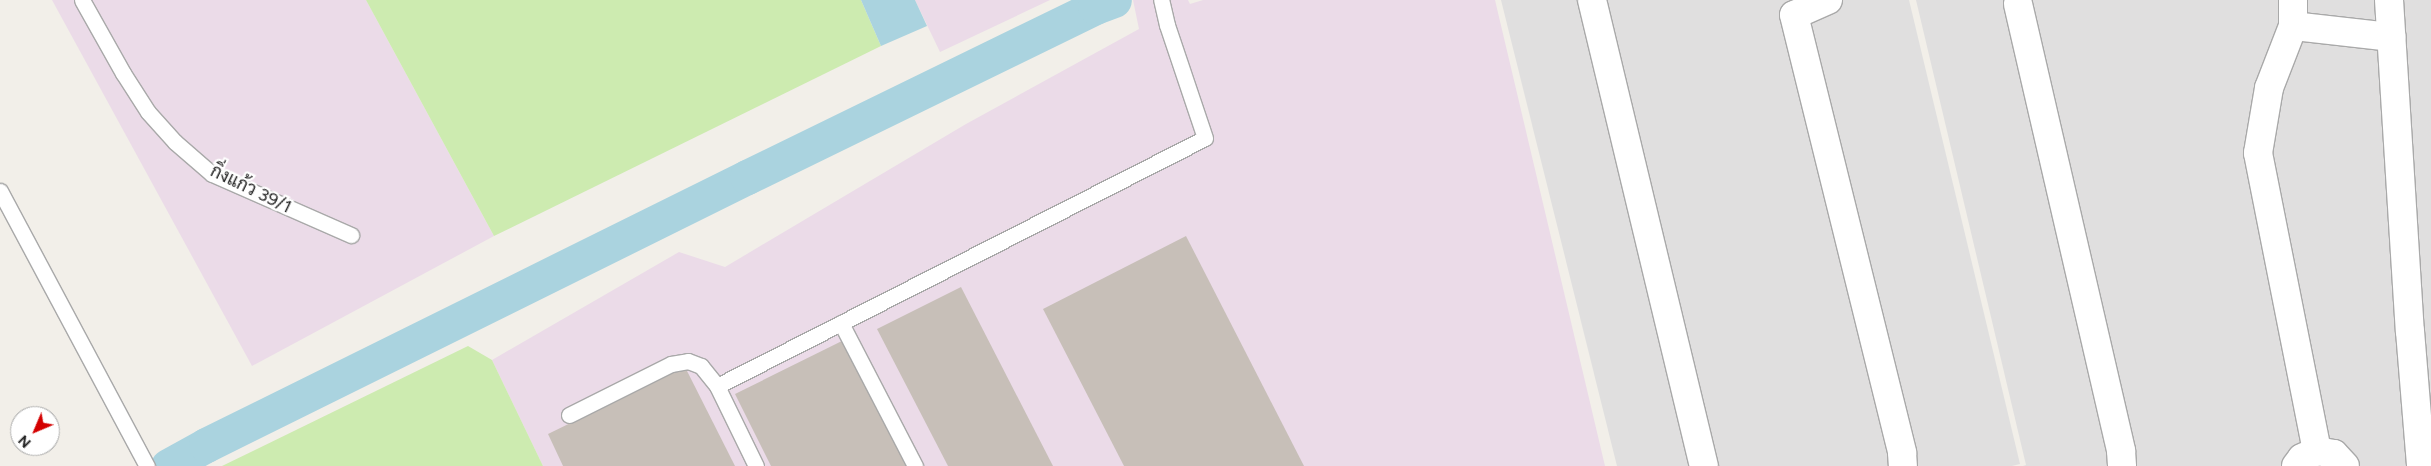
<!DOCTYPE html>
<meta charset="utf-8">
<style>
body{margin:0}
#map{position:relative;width:2431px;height:466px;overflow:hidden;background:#f2efe9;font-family:Figtree,Sarabun,sans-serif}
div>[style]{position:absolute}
.residential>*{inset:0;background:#e0dfdf}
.industrial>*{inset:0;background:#ebdbe8}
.grass>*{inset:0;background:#cdebb0}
.water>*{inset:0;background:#aad3df}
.canal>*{height:35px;margin:-17.5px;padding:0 17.5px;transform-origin:17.5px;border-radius:17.5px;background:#aad3df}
.building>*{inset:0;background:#c7bfb8}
.roads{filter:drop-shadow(1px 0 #a9a9a9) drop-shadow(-1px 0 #a9a9a9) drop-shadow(0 1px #a9a9a9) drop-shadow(0 -1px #a9a9a9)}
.lane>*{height:15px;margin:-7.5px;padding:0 7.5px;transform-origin:7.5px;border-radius:7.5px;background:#fff}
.street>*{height:28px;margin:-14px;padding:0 14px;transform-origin:14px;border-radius:14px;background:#fff}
span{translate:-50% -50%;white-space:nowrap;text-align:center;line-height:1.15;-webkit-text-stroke:4.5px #fff;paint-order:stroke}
.street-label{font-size:18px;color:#222}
.north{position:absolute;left:10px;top:406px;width:50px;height:50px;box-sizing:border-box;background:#fff;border:1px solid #a7a7a7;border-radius:50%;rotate:225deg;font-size:14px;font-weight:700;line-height:20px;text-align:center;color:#222}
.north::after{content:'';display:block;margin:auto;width:18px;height:22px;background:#d40000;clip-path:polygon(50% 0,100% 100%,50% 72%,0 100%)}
</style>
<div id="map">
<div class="residential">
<div style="clip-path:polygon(1501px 0,1909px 0,2020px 464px,2012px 466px,1617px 466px)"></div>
<div style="clip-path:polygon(1916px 0,2431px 0,2431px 466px,2023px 466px,2026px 465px)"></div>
</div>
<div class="industrial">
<div style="clip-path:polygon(52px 0,366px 0,494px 236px,252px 366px)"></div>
<div style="clip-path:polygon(915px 0,1050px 0,940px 52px)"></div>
<div style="clip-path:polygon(1133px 0,1188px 0,1190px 4px,1203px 0,1495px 0,1605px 466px,543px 466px,492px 360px,679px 252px,725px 267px,966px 124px,1139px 29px)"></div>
</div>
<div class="grass">
<div style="clip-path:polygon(366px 0,861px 0,881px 46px,494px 236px)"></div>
<div style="clip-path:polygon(468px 346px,492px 360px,543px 466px,222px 466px)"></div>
</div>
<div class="water">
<div style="clip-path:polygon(861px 0,915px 0,927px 26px,881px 46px)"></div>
</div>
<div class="canal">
<div style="left:168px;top:466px;width:43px;rotate:-28.9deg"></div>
<div style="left:206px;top:445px;width:604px;rotate:-26.35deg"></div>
<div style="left:747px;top:177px;width:387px;rotate:-26deg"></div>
<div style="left:1095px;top:7px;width:20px;rotate:-20deg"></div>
</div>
<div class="building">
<div style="clip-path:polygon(1186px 236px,1304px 466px,1124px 466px,1043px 309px)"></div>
<div style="clip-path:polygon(961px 287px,1053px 466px,948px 466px,877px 329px)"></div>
<div style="clip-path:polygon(848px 338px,912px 466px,771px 466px,735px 394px)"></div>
<div style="clip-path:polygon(685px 367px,735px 466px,563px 466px,548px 434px)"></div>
</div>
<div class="roads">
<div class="lane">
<div style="left:82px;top:0;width:84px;rotate:60.7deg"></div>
<div style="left:123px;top:73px;width:46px;rotate:57.3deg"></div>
<div style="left:148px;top:112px;width:40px;rotate:48deg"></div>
<div style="left:175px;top:142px;width:49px;rotate:40.9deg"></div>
<div style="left:212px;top:174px;width:152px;rotate:23.7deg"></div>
<div style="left:0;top:191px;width:312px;rotate:61.9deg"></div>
<div style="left:841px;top:323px;width:161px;rotate:62.6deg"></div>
<div style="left:569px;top:415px;width:114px;rotate:-26.6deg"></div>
<div style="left:671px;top:364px;width:17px;rotate:-10deg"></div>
<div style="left:688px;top:361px;width:14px;rotate:21deg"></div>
<div style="left:701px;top:366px;width:26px;rotate:51deg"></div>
<div style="left:756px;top:466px;width:89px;rotate:-116deg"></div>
<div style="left:717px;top:386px;width:547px;rotate:-26.94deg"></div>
<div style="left:1205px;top:138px;width:119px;rotate:-108.6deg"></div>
<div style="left:1167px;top:25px;width:26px;rotate:-103deg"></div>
</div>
<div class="street">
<div style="left:1592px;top:0;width:479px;rotate:76.5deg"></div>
<div style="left:1828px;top:0;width:37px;rotate:156deg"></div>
<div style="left:1794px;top:15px;width:451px;rotate:76.1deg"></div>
<div style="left:1902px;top:453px;width:13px;rotate:86deg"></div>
<div style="left:2293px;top:0;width:26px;rotate:90deg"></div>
<div style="left:2293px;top:26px;width:66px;rotate:111.2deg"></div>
<div style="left:2269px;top:88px;width:66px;rotate:99.6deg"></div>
<div style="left:2258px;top:153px;width:304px;rotate:78.8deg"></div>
<div style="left:2389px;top:0;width:332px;rotate:86.4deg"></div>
<div style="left:2410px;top:331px;width:135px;rotate:85.3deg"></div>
<div style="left:2018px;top:4px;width:459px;rotate:77deg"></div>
<div style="left:2121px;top:451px;width:15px;rotate:86deg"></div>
<div style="left:2293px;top:26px;width:99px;rotate:6.4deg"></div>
<div style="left:2296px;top:466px;width:10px;rotate:-53deg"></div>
<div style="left:2302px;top:458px;width:17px;rotate:-25deg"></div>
<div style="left:2317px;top:451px;width:17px;rotate:10deg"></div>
<div style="left:2334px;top:454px;width:16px;rotate:47deg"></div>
</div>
</div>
<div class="street-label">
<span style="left:251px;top:189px;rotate:26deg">กิ่งแก้ว 39/1</span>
</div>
<div class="north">N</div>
</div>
